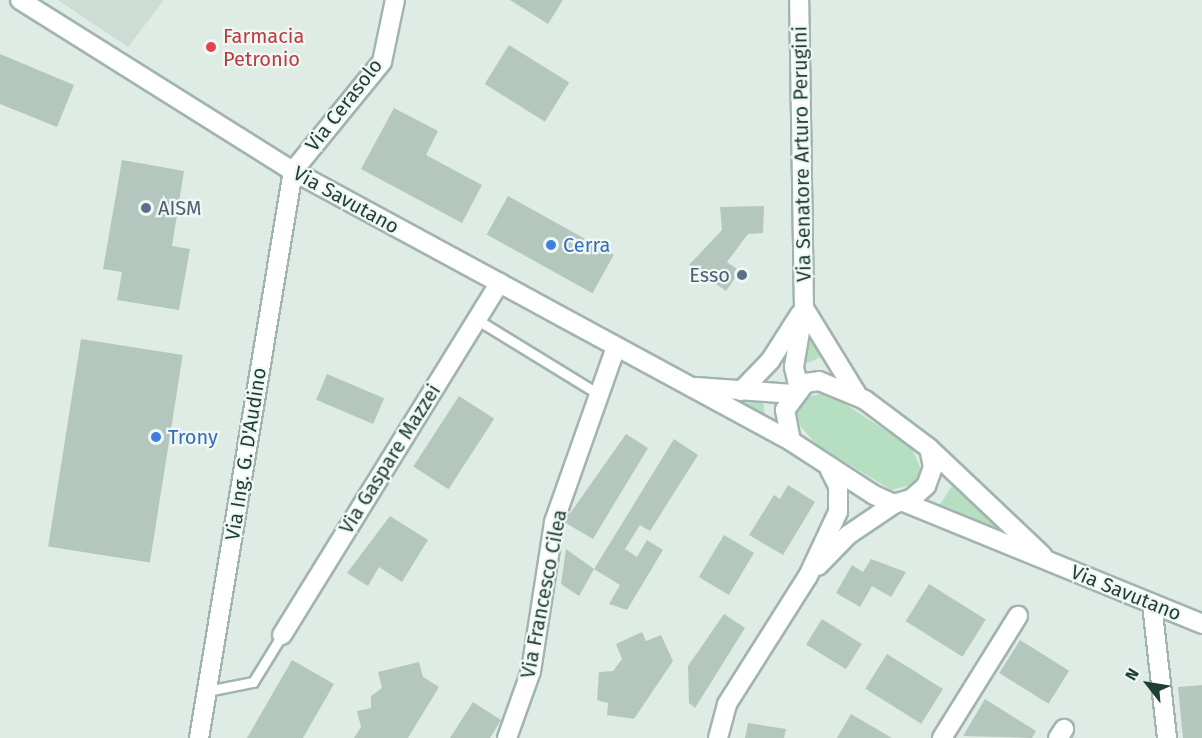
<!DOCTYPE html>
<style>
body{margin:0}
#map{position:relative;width:1202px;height:738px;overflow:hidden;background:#dfece6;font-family:"Fira Sans",sans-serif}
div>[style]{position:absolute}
.built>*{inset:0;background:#cddcd5}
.green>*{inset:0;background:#b6dfc1}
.building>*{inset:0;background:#b4c7bf;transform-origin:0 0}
.roads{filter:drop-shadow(2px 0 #a2b4ae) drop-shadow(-2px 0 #a2b4ae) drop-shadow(0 2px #a2b4ae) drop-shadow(0 -2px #a2b4ae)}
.service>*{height:9px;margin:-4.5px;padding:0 4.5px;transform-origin:4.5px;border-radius:4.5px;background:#fff}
.minor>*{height:18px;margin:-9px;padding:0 9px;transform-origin:9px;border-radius:9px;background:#fff}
.tertiary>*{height:18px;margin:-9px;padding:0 9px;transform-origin:9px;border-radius:9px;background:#fff}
.dots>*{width:16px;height:16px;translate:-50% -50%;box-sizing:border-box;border:3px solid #f0f8f4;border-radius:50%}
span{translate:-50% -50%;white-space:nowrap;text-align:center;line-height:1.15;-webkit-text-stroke:4.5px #f0f8f4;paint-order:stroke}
.health-label{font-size:20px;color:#be3a42}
.left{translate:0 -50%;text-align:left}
.street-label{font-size:20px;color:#1f3e36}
.service-label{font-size:20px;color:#4e5e75}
.right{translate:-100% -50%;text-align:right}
.shop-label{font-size:20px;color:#366cbe}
.north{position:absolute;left:1118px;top:654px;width:60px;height:60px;-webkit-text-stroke:4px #f0f8f4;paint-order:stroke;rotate:301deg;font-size:16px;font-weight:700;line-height:24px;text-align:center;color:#1f3e36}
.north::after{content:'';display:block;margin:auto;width:21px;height:27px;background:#1f3e36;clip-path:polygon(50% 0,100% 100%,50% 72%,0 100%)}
</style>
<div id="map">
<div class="built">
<div style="clip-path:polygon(58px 0,164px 0,128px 47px)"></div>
</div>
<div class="green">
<div style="clip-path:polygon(811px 339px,821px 357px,803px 365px,807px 340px)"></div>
<div style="clip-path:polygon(827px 392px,911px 447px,922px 471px,916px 484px,891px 490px,816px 444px,800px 426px,796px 411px,804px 398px)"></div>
<div style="clip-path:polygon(763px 400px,766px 425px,739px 408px,744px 402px)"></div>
<div style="clip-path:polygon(952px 486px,996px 526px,994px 530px,938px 507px)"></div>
</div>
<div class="building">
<div style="clip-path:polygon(510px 0,563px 0,548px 24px)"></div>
<div style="left:509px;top:45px;width:71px;height:46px;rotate:32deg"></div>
<div style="clip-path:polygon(0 54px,74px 85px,57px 127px,0 104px)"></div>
<div style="clip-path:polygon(394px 108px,438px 131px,426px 155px,482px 185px,462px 223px,361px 169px)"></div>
<div style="clip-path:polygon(122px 160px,184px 171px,172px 246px,190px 249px,179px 310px,117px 300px,122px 272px,103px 269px)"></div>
<div style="left:508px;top:196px;width:121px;height:44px;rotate:29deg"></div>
<div style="clip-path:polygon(764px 206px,763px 233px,748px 234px,727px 262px,740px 271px,726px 291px,689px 265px,722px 230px,720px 207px)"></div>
<div style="left:81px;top:339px;width:103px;height:210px;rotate:9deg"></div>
<div style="left:327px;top:374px;width:62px;height:28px;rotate:23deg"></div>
<div style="left:459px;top:396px;width:42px;height:84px;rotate:33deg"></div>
<div style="clip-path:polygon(626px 434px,648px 448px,593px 539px,564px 522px)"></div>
<div style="clip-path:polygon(674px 439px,698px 455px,650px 531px,640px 525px,625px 549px,637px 557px,647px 540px,663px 550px,627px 610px,609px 604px,620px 585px,594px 569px)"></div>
<div style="clip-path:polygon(788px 485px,815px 502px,783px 555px,749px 535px,774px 495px,780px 499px)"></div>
<div style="clip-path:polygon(390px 516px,428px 540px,402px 582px,379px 567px,368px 586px,347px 573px)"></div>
<div style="left:724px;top:535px;width:35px;height:49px;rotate:31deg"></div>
<div style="clip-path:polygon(566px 549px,594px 569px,579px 596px,561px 584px)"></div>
<div style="clip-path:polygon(871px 559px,906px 572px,891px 597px,872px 586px,860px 607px,836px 593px,852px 565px,863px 572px)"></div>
<div style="left:929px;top:584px;width:67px;height:44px;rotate:32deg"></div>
<div style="clip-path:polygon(724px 614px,745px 628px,695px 708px,689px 703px,688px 666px)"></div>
<div style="left:822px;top:619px;width:47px;height:30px;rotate:32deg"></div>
<div style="clip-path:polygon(642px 632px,646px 641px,661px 635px,673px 661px,634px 719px,607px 715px,608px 703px,597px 700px,599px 672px,613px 671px,622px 659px,616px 644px)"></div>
<div style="left:1020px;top:640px;width:58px;height:39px;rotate:32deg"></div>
<div style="left:887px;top:654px;width:66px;height:41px;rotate:32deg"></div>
<div style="clip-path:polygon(292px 660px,334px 684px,303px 738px,247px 738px)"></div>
<div style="clip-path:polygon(419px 662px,423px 677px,439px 687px,408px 738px,354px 738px,361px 727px,357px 711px,371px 708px,371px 696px,382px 688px,378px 672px)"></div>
<div style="clip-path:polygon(1202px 685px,1202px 738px,1183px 738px,1178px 687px)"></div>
<div style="clip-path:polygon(985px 699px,1036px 731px,1032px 738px,963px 736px)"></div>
<div style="clip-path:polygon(473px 702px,501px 720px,490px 738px,450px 738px)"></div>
<div style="clip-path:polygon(851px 714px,892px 738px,837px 738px)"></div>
<div style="clip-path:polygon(748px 723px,786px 729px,784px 738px,745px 738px)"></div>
</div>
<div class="roads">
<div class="service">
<div style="left:476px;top:319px;width:145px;rotate:31.5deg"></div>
<div style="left:207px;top:691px;width:47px;rotate:-11.1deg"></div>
<div style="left:253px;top:682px;width:55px;rotate:-58.3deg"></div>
</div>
<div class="minor">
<div style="left:20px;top:0;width:322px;rotate:32.1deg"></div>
<div style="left:293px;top:171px;width:566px;rotate:28.47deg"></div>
<div style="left:696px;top:387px;width:98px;rotate:4.1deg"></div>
<div style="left:818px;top:566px;width:43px;rotate:-45.9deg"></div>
<div style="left:848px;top:535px;width:55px;rotate:-34deg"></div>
<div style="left:1152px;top:604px;width:135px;rotate:83.6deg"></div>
<div style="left:282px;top:635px;width:414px;rotate:-58.3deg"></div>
<div style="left:199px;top:738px;width:575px;rotate:-80.59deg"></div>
<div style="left:293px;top:171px;width:141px;rotate:-50.8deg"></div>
<div style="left:382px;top:62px;width:63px;rotate:-78.2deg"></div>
<div style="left:507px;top:738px;width:71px;rotate:-70.3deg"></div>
<div style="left:531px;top:671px;width:151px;rotate:-81.2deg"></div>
<div style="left:554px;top:522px;width:186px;rotate:-70.5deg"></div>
<div style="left:718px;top:738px;width:35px;rotate:-75deg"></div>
<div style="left:727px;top:704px;width:151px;rotate:-57.7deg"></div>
<div style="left:808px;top:576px;width:71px;rotate:-64.9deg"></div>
<div style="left:838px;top:512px;width:26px;rotate:-90deg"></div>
<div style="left:838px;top:486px;width:18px;rotate:-117deg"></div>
<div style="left:942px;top:738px;width:144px;rotate:-58.1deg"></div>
<div style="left:1058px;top:738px;width:11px;rotate:-56deg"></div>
</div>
<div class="tertiary">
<div style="left:804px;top:308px;width:103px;rotate:58.5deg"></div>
<div style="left:819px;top:381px;width:50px;rotate:22.4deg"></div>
<div style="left:865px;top:400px;width:80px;rotate:36.9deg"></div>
<div style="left:929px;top:448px;width:19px;rotate:78deg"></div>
<div style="left:933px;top:467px;width:20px;rotate:110deg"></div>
<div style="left:926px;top:486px;width:20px;rotate:139deg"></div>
<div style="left:911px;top:499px;width:18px;rotate:164deg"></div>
<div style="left:894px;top:504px;width:22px;rotate:-156deg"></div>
<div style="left:874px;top:495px;width:99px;rotate:-147deg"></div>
<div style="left:791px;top:441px;width:32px;rotate:-101deg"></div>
<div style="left:785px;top:410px;width:34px;rotate:-53deg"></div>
<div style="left:805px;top:383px;width:14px;rotate:-8deg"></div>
<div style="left:799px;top:389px;width:23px;rotate:-103deg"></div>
<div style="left:794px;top:367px;width:60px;rotate:-80.4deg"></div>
<div style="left:804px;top:308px;width:308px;rotate:-90.9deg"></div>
<div style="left:741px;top:391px;width:42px;rotate:-46deg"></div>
<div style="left:770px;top:361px;width:56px;rotate:-57.4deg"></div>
<div style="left:929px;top:448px;width:156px;rotate:43.4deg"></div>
<div style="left:906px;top:503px;width:320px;rotate:22.2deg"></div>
</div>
</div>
<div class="dots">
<div style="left:211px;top:47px;background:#e0444e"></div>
<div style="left:146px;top:208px;background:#5c6f8a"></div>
<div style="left:551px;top:245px;background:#3f7fe0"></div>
<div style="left:742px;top:275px;background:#5c6f8a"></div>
<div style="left:156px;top:437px;background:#3f7fe0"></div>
</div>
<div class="health-label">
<span class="left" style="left:223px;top:48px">Farmacia<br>Petronio</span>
</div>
<div class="street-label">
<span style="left:344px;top:105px;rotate:-52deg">Via Cerasolo</span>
<span style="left:802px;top:154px;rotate:-91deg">Via Senatore Arturo Perugini</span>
<span style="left:346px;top:200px;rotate:29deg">Via Savutano</span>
<span style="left:246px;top:454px;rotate:-81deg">Via Ing. G. D'Audino</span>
<span style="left:390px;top:459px;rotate:-58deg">Via Gaspare Mazzei</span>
<span style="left:1126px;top:593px;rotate:22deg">Via Savutano</span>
<span style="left:544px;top:594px;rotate:-79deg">Via Francesco Cilea</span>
</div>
<div class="service-label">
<span class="left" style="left:158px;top:208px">AISM</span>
<span class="right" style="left:730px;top:275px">Esso</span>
</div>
<div class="shop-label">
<span class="left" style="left:563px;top:245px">Cerra</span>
<span class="left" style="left:168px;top:437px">Trony</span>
</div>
<div class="north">N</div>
</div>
